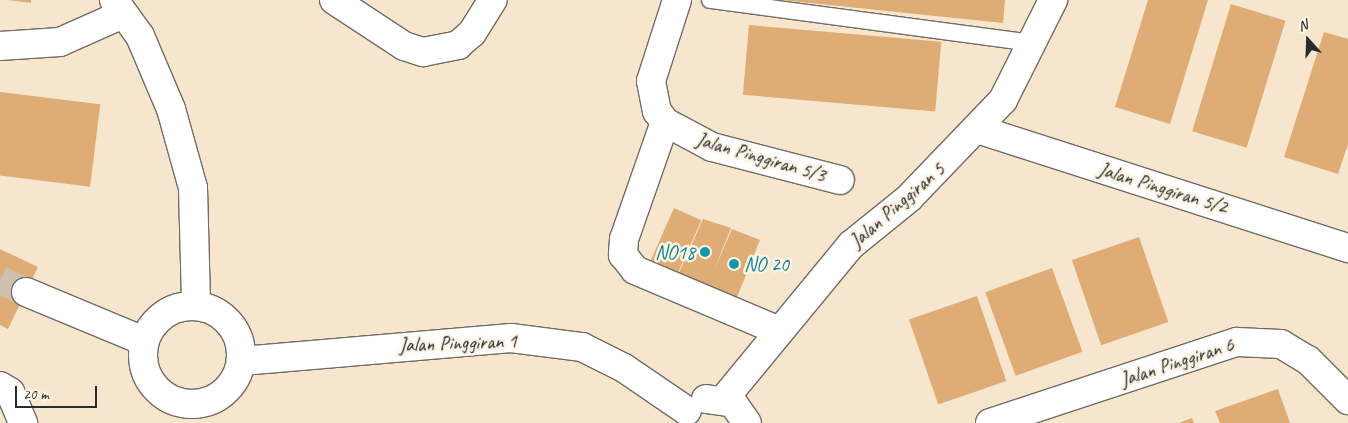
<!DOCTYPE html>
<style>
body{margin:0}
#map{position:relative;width:1348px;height:423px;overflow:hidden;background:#f6e6cd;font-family:Caveat,sans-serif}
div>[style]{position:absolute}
.building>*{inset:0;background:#dfac75;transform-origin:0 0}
.street-tunnel>*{height:28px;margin-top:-14px;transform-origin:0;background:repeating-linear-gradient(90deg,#cdc1ad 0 28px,transparent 0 42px)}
.roads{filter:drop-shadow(1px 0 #726c64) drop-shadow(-1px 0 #726c64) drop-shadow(0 1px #726c64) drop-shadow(0 -1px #726c64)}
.lane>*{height:16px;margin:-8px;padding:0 8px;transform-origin:8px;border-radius:8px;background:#fff}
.street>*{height:28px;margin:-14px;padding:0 14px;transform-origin:14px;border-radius:14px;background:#fff}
.street>.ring{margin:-14px;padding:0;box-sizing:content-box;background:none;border:28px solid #fff;border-radius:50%}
.dots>*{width:14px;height:14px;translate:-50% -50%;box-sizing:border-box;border:2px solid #fcf5e5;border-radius:50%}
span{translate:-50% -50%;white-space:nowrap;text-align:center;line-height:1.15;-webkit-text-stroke:5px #fcf5e5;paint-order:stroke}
.street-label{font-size:20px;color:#2b2b2b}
.culture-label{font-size:20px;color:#0d838f}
.right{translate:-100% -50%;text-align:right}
.left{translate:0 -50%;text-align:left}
.north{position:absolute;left:1283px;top:15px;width:50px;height:50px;-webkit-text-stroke:4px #fcf5e5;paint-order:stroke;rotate:340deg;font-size:14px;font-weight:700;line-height:20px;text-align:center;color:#2b2b2b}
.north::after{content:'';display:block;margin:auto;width:18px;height:22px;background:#2b2b2b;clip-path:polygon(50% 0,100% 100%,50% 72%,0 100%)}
.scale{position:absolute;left:15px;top:386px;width:82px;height:22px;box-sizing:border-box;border:2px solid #2b2b2b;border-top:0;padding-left:6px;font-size:15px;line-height:18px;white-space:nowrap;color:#2b2b2b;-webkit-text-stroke:4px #fcf5e5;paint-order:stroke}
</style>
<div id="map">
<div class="building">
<div style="clip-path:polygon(8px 0,31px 0,31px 3px)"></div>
<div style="clip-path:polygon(781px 0,1005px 0,1003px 23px)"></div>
<div style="clip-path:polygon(1148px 0,1208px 0,1170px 124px,1115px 107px)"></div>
<div style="left:1231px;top:4px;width:57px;height:133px;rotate:17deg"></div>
<div style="left:749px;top:25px;width:193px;height:70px;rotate:5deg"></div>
<div style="clip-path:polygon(1324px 32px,1348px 39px,1348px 144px,1338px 174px,1284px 157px)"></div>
<div style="left:0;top:92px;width:101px;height:83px;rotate:7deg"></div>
<div style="left:674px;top:208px;width:30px;height:64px;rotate:24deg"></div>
<div style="clip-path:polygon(703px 219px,731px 228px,712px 275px,732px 229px,760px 240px,736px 300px,678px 275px)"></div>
<div style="left:1139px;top:237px;width:90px;height:71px;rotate:71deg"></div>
<div style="clip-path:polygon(0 249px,38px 267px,8px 329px,0 325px)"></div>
<div style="left:1052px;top:268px;width:89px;height:71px;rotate:70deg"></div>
<div style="left:977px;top:296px;width:90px;height:72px;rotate:71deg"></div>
<div style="clip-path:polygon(1278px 389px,1290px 423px,1220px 423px,1215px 411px)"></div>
<div style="clip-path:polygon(1192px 418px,1194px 423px,1179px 423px)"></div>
</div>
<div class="street-tunnel">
<div style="left:0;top:280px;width:29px;rotate:25deg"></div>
</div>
<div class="roads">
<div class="lane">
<div style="left:710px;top:0;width:325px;rotate:7.6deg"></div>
</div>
<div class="street">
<div style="left:114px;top:0;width:44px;rotate:54.2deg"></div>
<div style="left:140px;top:36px;width:79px;rotate:67deg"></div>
<div style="left:171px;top:109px;width:82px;rotate:74.4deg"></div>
<div style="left:193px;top:188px;width:117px;rotate:88.5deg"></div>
<div style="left:334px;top:0;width:84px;rotate:33.3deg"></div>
<div style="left:404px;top:46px;width:20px;rotate:18deg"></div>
<div style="left:423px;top:52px;width:36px;rotate:-11deg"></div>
<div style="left:458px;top:45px;width:18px;rotate:-41deg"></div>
<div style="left:472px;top:33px;width:39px;rotate:-58deg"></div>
<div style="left:677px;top:0;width:85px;rotate:107.8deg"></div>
<div style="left:651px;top:81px;width:31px;rotate:79deg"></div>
<div style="left:657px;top:111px;width:14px;rotate:54deg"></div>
<div style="left:665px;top:122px;width:53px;rotate:28deg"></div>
<div style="left:712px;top:147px;width:132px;rotate:14.5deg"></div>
<div style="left:0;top:46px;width:60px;rotate:-3.8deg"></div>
<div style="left:60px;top:42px;width:69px;rotate:-24deg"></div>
<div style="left:665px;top:122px;width:124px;rotate:109.3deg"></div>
<div style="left:624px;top:239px;width:16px;rotate:94deg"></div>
<div style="left:623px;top:255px;width:19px;rotate:51deg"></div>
<div style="left:635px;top:270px;width:154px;rotate:22.9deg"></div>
<div style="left:977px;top:129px;width:390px;rotate:17.8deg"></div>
<div style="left:26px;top:292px;width:128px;rotate:22.6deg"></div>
<div class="ring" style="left:143px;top:306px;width:70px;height:70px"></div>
<div style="left:242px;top:361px;width:270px;rotate:-4.9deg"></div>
<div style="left:511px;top:338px;width:72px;rotate:7.2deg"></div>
<div style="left:582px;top:347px;width:47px;rotate:26.6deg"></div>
<div style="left:624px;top:368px;width:76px;rotate:34.3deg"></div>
<div style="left:0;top:386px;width:12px;rotate:31deg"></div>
<div style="left:10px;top:392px;width:34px;rotate:67deg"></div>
<div style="left:706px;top:399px;width:27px;rotate:8deg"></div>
<div style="left:733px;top:403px;width:24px;rotate:55deg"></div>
<div style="left:724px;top:399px;width:200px;rotate:-50.5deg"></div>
<div style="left:851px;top:245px;width:75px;rotate:-39deg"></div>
<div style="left:909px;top:198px;width:136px;rotate:-46.2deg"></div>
<div style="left:1003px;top:100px;width:112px;rotate:-63.4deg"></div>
<div style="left:990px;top:423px;width:260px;rotate:-18.2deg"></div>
<div style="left:1237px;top:342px;width:44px;rotate:2.6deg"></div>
<div style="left:1281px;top:344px;width:31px;rotate:31deg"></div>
<div style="left:1308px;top:360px;width:57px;rotate:45deg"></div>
</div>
</div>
<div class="dots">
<div style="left:705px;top:252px;background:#0f9aa8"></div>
<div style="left:734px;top:264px;background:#0f9aa8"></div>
</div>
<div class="street-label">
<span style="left:761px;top:157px;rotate:16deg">Jalan Pinggiran 5/3</span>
<span style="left:1163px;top:188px;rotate:17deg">Jalan Pinggiran 5/2</span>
<span style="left:897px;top:205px;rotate:-41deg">Jalan Pinggiran 5</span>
<span style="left:458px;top:343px;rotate:-2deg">Jalan Pinggiran 1</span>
<span style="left:1177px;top:362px;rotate:-18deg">Jalan Pinggiran 6</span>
</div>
<div class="culture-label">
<span class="right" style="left:695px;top:252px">NO18</span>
<span class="left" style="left:744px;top:264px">NO 20</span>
</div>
<div class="north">N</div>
<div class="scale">20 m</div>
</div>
